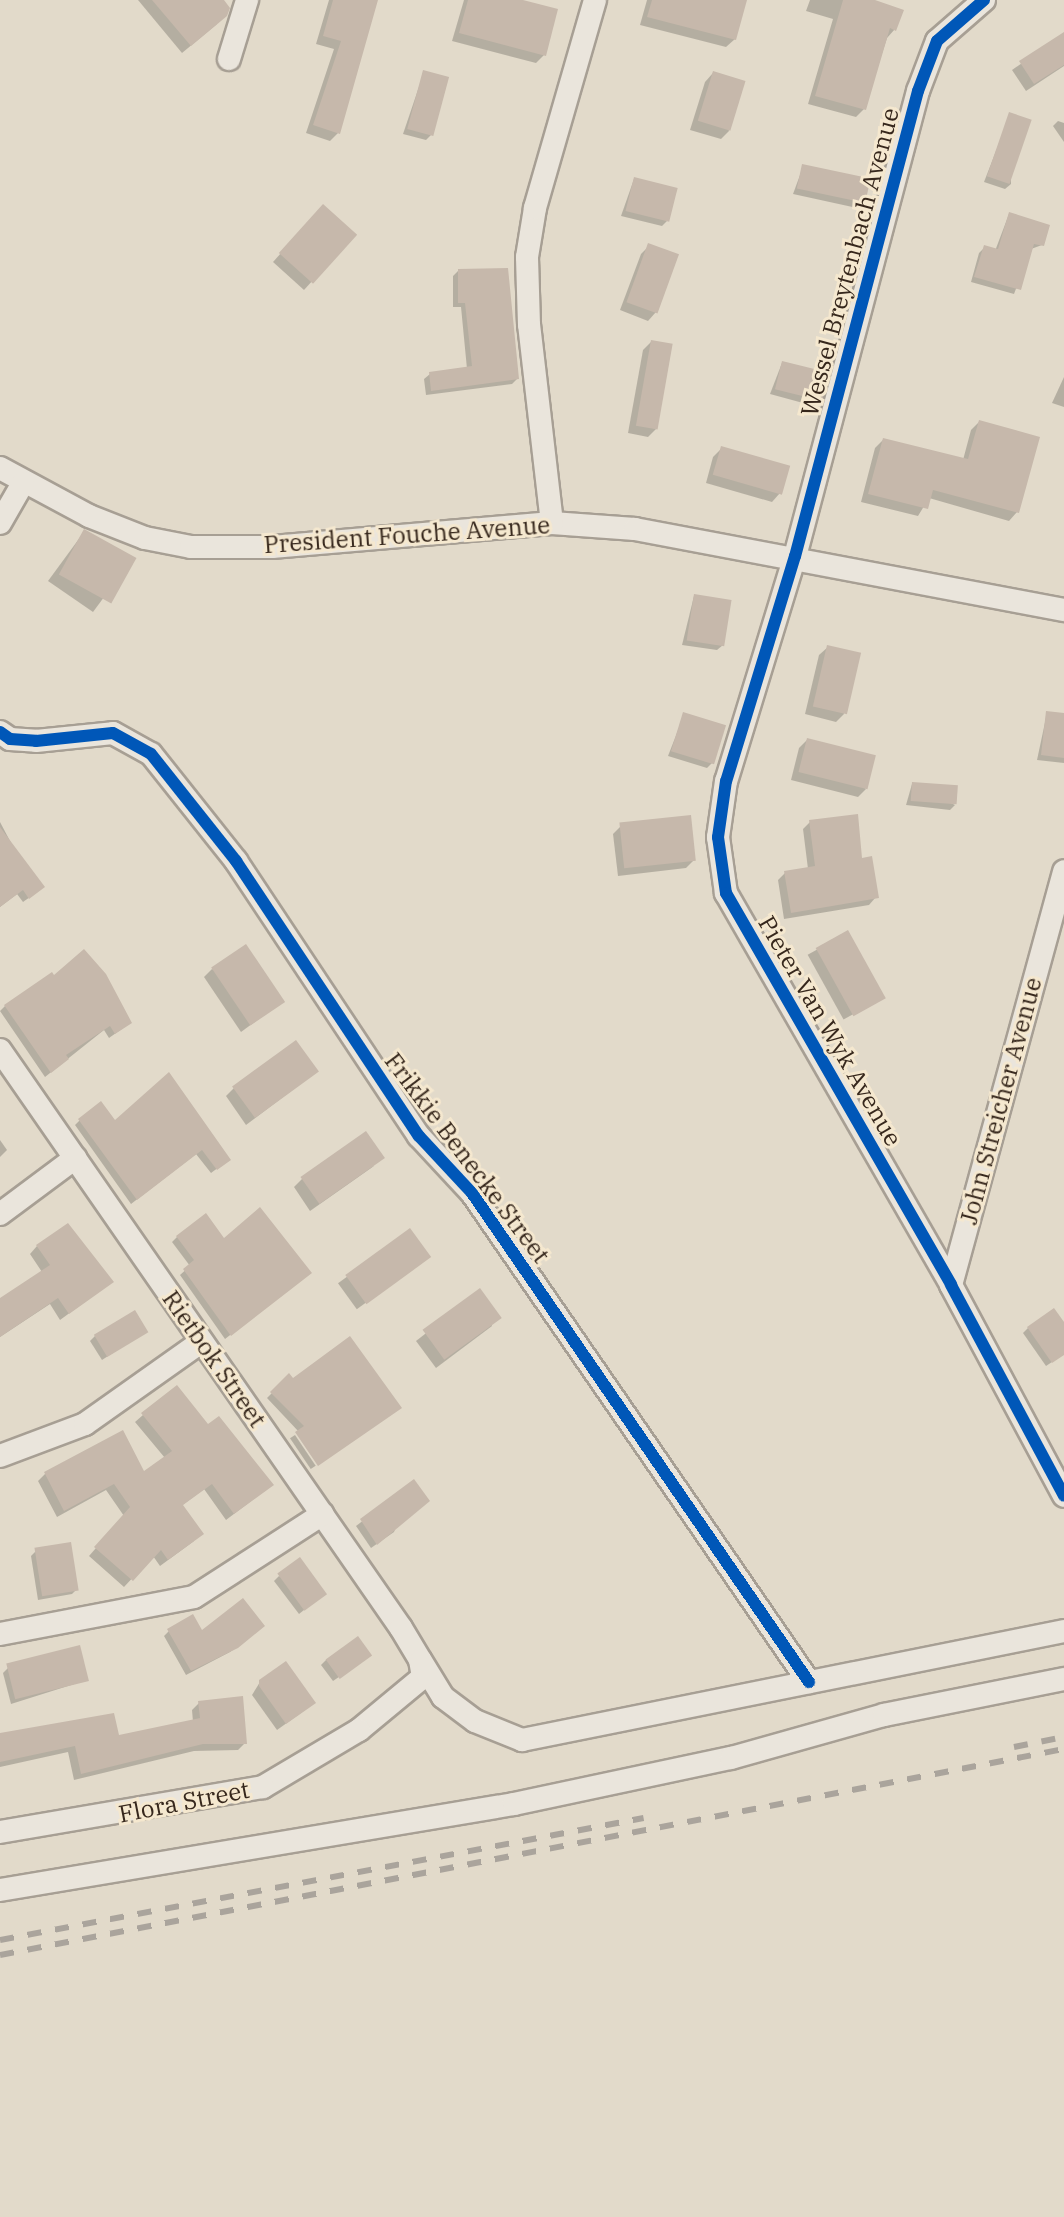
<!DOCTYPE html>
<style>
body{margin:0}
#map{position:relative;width:1064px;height:2217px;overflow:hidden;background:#e2daca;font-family:"IBM Plex Serif",serif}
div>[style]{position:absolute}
.shadow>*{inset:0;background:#0003;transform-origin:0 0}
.building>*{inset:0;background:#c6b8ab;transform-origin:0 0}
.roads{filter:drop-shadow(2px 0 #a79f94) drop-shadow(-2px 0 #a79f94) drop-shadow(0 2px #a79f94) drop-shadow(0 -2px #a79f94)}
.minor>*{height:22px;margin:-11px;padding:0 11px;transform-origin:11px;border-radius:11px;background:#eae5dc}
.rail>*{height:6px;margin-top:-3px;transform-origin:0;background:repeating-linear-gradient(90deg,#aaa49c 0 14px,transparent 0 28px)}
.cycleway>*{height:12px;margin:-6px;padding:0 6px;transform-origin:6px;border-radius:6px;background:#0057b8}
span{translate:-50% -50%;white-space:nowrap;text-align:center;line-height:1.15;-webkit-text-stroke:6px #f5e8cf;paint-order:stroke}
.street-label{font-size:24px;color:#36271c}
</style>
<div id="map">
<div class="shadow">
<div style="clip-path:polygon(138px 0,221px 0,217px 24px,182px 53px)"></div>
<div style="clip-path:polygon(329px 0,376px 0,338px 133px,330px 141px,306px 133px,334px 49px,316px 44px)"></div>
<div style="clip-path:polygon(464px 0,515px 0,544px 55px,536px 63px,452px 41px)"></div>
<div style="clip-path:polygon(647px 0,745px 0,735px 39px,726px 47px,640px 25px)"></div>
<div style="clip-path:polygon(810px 0,869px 0,895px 29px,887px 38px,864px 109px,856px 117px,808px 104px,833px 19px,806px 11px)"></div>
<div style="clip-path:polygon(1064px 34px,1064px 66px,1026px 91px,1012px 70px)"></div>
<div style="clip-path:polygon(424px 72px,431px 135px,426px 140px,403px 134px)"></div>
<div style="clip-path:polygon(713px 73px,729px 131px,721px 139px,690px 130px,705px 82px)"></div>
<div style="clip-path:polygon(1010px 115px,1011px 184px,1005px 189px,984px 182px)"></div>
<div style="clip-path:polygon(1058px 121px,1064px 123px,1064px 142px,1053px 126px)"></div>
<div style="clip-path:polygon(803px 167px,862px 202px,857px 208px,793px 194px)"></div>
<div style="clip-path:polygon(634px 179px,667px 221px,662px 226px,621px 216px)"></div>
<div style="clip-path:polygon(1009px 214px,1042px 245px,1031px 249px,1014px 294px,971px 282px,979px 253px,984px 248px,995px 251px)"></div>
<div style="clip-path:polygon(315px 215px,354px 235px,304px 290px,273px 262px)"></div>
<div style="clip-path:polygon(649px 246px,677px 256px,656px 312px,648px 321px,620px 310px,641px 254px)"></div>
<div style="clip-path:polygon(458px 271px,517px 379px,512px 384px,426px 395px,424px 379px,430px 374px,467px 369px,461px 307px,453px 307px,453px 276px)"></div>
<div style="clip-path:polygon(651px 342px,656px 429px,648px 437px,628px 433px,643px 350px)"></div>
<div style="clip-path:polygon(782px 363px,820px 401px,814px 406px,770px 394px)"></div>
<div style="clip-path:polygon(1064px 377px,1064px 407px,1052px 403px)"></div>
<div style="clip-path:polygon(979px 422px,1038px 439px,1017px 512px,1009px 521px,929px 498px,918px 516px,861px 502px,875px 448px,883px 440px,963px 460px,971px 430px)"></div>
<div style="clip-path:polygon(721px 449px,780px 493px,772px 502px,706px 483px,713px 457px)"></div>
<div style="clip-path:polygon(84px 532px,133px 558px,93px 612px,48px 581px)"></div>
<div style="clip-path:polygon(694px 596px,723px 645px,717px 650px,682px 645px)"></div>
<div style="clip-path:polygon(828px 647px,844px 714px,836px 722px,805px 714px,819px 655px)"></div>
<div style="clip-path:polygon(1047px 713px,1064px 715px,1064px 763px,1037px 760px)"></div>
<div style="clip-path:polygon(684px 715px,713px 762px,707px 768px,668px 756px)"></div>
<div style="clip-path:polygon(807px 740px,866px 789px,858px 797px,791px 780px,799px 748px)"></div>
<div style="clip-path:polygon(912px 784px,955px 805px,950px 810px,906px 805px)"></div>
<div style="clip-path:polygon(0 822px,37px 892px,23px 902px,17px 894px,0 907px)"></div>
<div style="clip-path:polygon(810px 822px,861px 860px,876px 897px,869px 905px,784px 919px,778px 880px,785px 873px,808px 869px,803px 829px)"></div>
<div style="clip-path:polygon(621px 826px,694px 860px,686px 868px,618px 876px,613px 834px)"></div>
<div style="left:847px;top:933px;width:74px;height:45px;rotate:61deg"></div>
<div style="clip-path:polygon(212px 969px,283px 1001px,241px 1032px,204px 977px)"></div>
<div style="clip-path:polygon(5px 1006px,130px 1023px,109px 1038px,104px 1030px,45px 1077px,0 1011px)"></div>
<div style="clip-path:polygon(316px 1072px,246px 1125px,226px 1096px,234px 1088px)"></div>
<div style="clip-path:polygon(169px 1075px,223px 1164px,211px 1173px,196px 1154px,131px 1204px,75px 1125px,80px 1120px,115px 1123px)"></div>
<div style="clip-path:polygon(0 1140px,7px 1150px,0 1157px)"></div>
<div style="clip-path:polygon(374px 1166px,310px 1211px,294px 1187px,302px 1179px)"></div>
<div style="left:410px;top:1231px;width:32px;height:89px;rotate:54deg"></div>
<div style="clip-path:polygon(177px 1237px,224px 1241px,304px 1278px,225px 1339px,180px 1275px,190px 1266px,172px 1242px)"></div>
<div style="clip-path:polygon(37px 1246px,112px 1282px,60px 1320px,50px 1304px,0 1337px,0 1300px,42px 1272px,30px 1254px)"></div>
<div style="clip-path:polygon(480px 1291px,492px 1326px,436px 1368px,416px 1341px)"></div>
<div style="clip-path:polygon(1064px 1326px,1064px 1354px,1046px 1366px,1023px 1333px,1028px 1328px)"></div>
<div style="clip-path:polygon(146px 1331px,102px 1360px,90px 1341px,95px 1336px)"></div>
<div style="clip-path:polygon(289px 1376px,293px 1381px,400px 1408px,299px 1432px,267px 1398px)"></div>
<div style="clip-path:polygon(143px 1415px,208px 1427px,272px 1485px,226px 1520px,204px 1489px,181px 1506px,194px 1541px,160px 1566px,153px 1556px,124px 1587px,89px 1556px,124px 1516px,106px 1490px,57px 1517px,38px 1481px,45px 1474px,143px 1474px,165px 1458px,135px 1422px)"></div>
<div style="left:295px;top:1435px;width:37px;height:6px;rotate:56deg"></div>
<div style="clip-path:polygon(414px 1482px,394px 1532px,371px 1548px,356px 1526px)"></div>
<div style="clip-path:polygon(36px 1551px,77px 1589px,72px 1594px,38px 1600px,31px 1556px)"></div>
<div style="clip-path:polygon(279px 1576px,319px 1598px,299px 1614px,274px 1581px)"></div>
<div style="clip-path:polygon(169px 1631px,202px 1633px,257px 1631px,230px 1652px,186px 1675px,164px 1636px)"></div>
<div style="clip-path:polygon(326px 1660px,364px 1660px,333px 1681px,321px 1665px)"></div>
<div style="clip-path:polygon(8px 1668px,87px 1680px,11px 1704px,3px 1673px)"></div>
<div style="clip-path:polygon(260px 1682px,305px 1710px,277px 1730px,252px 1695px)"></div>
<div style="clip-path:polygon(199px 1703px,245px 1743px,238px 1750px,194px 1751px,74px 1780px,68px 1752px,0 1767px,0 1736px,117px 1738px,193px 1722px,192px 1710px)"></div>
</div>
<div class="building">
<div style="clip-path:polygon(152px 0,224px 0,230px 8px,227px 16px,191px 46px)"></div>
<div style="clip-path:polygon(333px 0,378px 0,340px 134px,313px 125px,341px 41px,323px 36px)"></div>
<div style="clip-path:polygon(468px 0,523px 0,558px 9px,546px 56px,459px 33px)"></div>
<div style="clip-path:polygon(652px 0,747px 0,736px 40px,647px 17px)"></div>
<div style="clip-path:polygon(843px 0,875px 0,904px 10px,896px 31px,890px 28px,866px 110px,815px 96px)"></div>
<div style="clip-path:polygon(1064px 32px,1064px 65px,1034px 84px,1019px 61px)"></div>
<div style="left:423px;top:70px;width:27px;height:61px;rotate:15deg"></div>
<div style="left:713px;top:71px;width:34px;height:52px;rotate:17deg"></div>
<div style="left:1009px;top:112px;width:24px;height:68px;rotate:19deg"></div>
<div style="left:802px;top:164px;width:70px;height:25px;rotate:12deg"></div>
<div style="left:634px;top:177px;width:45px;height:35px;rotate:14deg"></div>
<div style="left:323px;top:204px;width:46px;height:66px;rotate:42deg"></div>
<div style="clip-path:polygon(1009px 212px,1050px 225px,1044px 246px,1034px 244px,1021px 290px,974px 277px,984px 245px,998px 249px)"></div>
<div style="left:648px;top:243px;width:33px;height:63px;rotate:20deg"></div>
<div style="clip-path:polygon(508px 268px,519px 379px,431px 391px,429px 372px,472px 366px,465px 303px,458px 303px,458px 269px)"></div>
<div style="left:651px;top:340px;width:22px;height:87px;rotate:10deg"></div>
<div style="left:782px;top:361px;width:49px;height:29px;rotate:14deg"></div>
<div style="clip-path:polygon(979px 420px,1040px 437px,1019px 513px,933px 490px,928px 509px,868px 494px,883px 438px,968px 459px)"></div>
<div style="left:721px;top:446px;width:72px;height:30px;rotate:16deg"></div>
<div style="left:84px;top:529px;width:60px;height:52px;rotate:29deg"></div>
<div style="left:694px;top:594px;width:38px;height:47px;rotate:9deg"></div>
<div style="left:827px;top:645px;width:35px;height:63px;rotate:13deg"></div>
<div style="clip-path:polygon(1046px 711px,1064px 713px,1064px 758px,1041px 755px)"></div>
<div style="left:683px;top:712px;width:45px;height:41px;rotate:17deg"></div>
<div style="left:807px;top:738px;width:71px;height:35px;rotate:14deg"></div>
<div style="left:912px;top:782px;width:46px;height:19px;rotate:4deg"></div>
<div style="clip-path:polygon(858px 814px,862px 858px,872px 856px,879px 898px,791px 913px,784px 871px,815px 866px,809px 820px)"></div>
<div style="left:691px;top:815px;width:46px;height:72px;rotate:84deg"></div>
<div style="clip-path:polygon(0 827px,45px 887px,29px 899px,23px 890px,0 907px)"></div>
<div style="left:848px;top:930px;width:78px;height:37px;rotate:61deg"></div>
<div style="left:246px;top:944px;width:70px;height:42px;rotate:56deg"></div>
<div style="clip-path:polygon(84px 949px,106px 974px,132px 1023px,115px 1034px,110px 1026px,66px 1055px,69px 1059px,51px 1073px,4px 1005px,52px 972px,54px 975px)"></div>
<div style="left:296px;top:1040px;width:39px;height:79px;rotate:54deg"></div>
<div style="clip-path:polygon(169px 1072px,231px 1160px,217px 1170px,202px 1150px,137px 1200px,78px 1119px,101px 1101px,115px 1120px)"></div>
<div style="left:366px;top:1131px;width:33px;height:80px;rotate:55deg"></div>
<div style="clip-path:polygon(260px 1207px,312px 1273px,231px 1336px,183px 1269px,194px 1260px,176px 1236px,206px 1213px,224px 1238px)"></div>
<div style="clip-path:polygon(68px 1223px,114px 1282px,69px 1314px,58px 1298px,0 1337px,0 1298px,50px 1265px,36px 1245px)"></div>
<div style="left:410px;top:1228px;width:36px;height:80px;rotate:54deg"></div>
<div style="left:480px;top:1288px;width:37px;height:71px;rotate:54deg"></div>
<div style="clip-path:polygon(1054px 1308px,1064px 1322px,1064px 1355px,1052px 1363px,1027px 1327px)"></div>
<div style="left:135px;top:1310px;width:26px;height:48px;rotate:59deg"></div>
<div style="clip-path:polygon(350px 1336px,402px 1408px,318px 1466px,295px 1432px,304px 1426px,270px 1392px,289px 1373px,293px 1378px)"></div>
<div style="clip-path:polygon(177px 1385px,208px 1424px,219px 1416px,274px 1485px,234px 1514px,212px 1484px,183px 1505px,204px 1534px,168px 1560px,161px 1550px,133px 1581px,94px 1547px,130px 1507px,114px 1484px,64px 1511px,44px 1472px,123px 1430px,144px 1471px,172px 1451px,141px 1413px)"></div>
<div style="clip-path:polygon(414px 1479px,430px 1501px,377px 1545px,360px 1519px)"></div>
<div style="left:71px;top:1542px;width:49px;height:37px;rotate:81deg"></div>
<div style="left:300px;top:1557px;width:46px;height:28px;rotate:54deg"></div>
<div style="clip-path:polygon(243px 1598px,265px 1626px,238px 1648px,191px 1671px,167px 1629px,193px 1614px,202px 1630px)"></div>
<div style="left:358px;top:1636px;width:24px;height:40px;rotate:54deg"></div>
<div style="left:80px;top:1645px;width:37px;height:76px;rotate:76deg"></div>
<div style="clip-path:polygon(286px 1661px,316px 1703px,286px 1724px,259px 1686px,259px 1680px)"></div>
<div style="clip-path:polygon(243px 1696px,247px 1744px,203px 1744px,81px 1774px,75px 1746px,0 1762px,0 1733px,114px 1713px,119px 1735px,200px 1718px,198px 1701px)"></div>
</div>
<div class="roads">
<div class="minor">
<div style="left:984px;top:0;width:62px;rotate:138.9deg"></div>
<div style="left:937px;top:41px;width:53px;rotate:110.8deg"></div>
<div style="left:918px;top:91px;width:481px;rotate:104.8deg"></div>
<div style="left:795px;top:556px;width:235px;rotate:107deg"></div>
<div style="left:726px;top:781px;width:57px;rotate:98.1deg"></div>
<div style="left:718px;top:837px;width:57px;rotate:81.9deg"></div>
<div style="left:726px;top:893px;width:452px;rotate:60.1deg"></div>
<div style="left:951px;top:1285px;width:239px;rotate:61.8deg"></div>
<div style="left:229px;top:59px;width:62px;rotate:-73deg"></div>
<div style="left:0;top:468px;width:101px;rotate:28.3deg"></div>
<div style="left:89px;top:516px;width:60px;rotate:21.4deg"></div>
<div style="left:145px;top:538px;width:47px;rotate:11.1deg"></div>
<div style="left:191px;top:547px;width:81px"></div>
<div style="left:272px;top:547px;width:281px;rotate:-4.9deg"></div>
<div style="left:552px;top:523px;width:83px;rotate:4.1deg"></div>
<div style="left:635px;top:529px;width:437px;rotate:10.7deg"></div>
<div style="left:0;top:523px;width:46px;rotate:-60.1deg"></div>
<div style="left:552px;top:523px;width:199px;rotate:-96.6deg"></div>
<div style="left:529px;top:325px;width:68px;rotate:-91.7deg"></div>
<div style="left:527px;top:257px;width:50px;rotate:-80.7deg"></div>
<div style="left:535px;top:208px;width:216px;rotate:-73.9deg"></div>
<div style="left:0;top:732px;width:12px;rotate:35deg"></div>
<div style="left:10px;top:739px;width:26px;rotate:4deg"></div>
<div style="left:36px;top:741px;width:77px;rotate:-5.9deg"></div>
<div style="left:113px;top:733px;width:43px;rotate:28.9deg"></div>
<div style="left:151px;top:754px;width:137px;rotate:51.5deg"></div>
<div style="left:236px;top:861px;width:330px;rotate:56.4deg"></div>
<div style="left:419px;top:1136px;width:78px;rotate:47.1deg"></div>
<div style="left:472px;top:1193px;width:594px;rotate:55.43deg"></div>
<div style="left:0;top:1050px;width:703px;rotate:55.25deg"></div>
<div style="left:401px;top:1628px;width:37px;rotate:59deg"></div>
<div style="left:420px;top:1660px;width:17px;rotate:80deg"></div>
<div style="left:423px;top:1677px;width:83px;rotate:140.4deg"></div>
<div style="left:359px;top:1730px;width:112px;rotate:149.3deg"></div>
<div style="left:263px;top:1787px;width:267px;rotate:170.3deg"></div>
<div style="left:0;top:1214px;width:94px;rotate:-36.7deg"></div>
<div style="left:951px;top:1285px;width:429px;rotate:-74.7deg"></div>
<div style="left:0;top:1456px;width:91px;rotate:-20.6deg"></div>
<div style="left:85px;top:1424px;width:142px;rotate:-35.3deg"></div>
<div style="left:0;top:1634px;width:197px;rotate:-10.8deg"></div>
<div style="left:194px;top:1597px;width:153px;rotate:-32.8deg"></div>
<div style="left:421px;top:1661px;width:42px;rotate:58.6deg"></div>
<div style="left:443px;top:1697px;width:40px;rotate:37deg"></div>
<div style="left:475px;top:1721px;width:51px;rotate:22deg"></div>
<div style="left:522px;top:1740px;width:553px;rotate:-11.37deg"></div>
<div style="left:0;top:1890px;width:521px;rotate:-9.5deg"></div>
<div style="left:514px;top:1804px;width:222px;rotate:-12deg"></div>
<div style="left:731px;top:1758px;width:159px;rotate:-15.7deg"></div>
<div style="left:884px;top:1715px;width:184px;rotate:-11.3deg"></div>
</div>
</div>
<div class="rail">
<div style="left:1014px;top:1747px;width:51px;rotate:-11.3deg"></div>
<div style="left:0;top:1940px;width:655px;rotate:-10.73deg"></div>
<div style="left:0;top:1955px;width:1084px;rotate:-10.96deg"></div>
</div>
<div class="cycleway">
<div style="left:984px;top:0;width:62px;rotate:138.9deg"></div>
<div style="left:937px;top:41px;width:53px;rotate:110.8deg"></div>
<div style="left:918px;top:91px;width:481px;rotate:104.8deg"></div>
<div style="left:795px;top:556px;width:235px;rotate:107deg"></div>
<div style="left:726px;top:781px;width:57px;rotate:98.1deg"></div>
<div style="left:718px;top:837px;width:57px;rotate:81.9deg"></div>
<div style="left:726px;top:893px;width:452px;rotate:60.1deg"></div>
<div style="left:951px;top:1285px;width:239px;rotate:61.8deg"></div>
<div style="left:0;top:732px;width:12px;rotate:35deg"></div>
<div style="left:10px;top:739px;width:26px;rotate:4deg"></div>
<div style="left:36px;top:741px;width:77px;rotate:-5.9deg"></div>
<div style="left:113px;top:733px;width:43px;rotate:28.9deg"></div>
<div style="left:151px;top:754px;width:137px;rotate:51.5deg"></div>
<div style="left:236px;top:861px;width:330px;rotate:56.4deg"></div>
<div style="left:419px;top:1136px;width:78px;rotate:47.1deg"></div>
<div style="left:472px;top:1193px;width:594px;rotate:55.43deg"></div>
</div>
<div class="street-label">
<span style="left:850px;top:262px;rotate:-75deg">Wessel Breytenbach Avenue</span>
<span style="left:407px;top:535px;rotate:-4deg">President Fouche Avenue</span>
<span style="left:830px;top:1031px;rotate:60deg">Pieter Van Wyk Avenue</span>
<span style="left:1001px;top:1101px;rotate:-75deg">John Streicher Avenue</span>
<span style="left:467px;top:1158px;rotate:53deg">Frikkie Benecke Street</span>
<span style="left:214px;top:1359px;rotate:55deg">Rietbok Street</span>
<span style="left:184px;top:1802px;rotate:-11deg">Flora Street</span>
</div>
</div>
